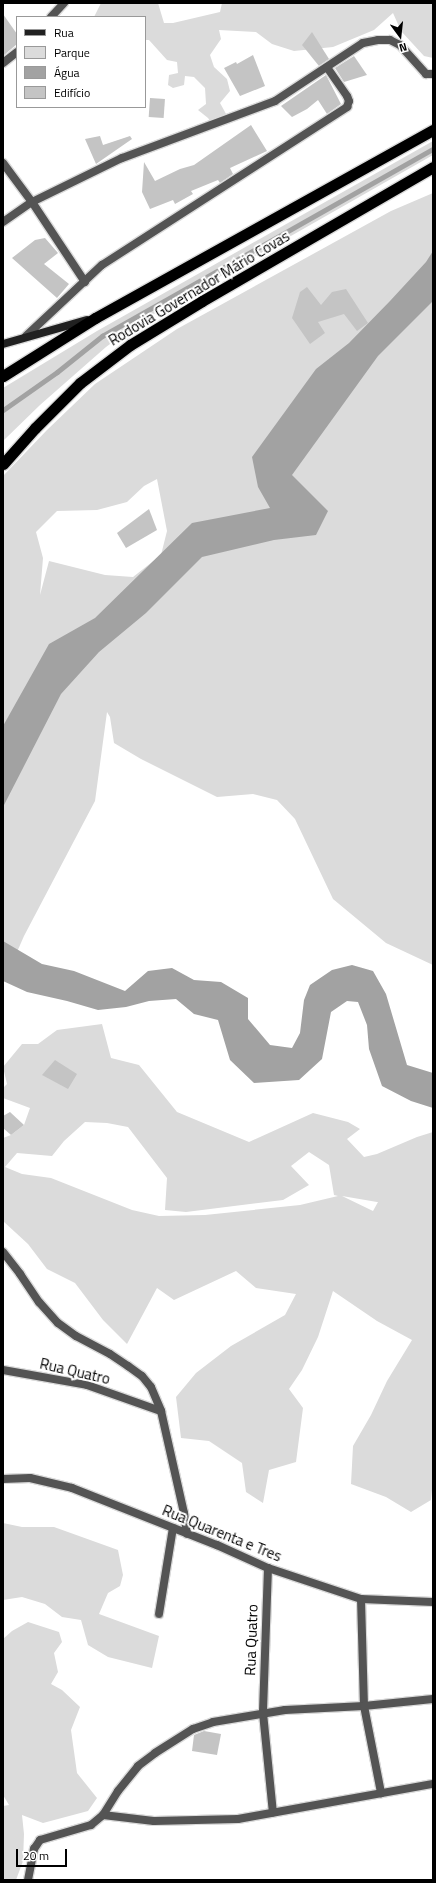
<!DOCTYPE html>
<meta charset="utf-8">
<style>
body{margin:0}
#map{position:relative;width:436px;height:1883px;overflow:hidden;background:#fff;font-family:"Titillium Web",sans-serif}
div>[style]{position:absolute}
.green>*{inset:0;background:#dbdbdb}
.water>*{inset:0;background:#a2a2a2}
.stream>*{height:5px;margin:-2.5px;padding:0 2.5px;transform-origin:2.5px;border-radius:2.5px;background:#a2a2a2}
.building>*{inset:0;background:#c4c4c4;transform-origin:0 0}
.roads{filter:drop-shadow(1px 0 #dbdbdb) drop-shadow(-1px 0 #dbdbdb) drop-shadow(0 1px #dbdbdb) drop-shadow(0 -1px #dbdbdb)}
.minor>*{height:8px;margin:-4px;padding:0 4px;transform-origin:4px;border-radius:4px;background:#545454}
.secondary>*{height:8px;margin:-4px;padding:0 4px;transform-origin:4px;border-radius:4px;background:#212121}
.trunk>*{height:11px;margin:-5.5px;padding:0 5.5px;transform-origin:5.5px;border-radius:5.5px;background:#000}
span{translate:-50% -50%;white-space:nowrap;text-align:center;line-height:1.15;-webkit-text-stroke:4px #fff;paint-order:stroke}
.street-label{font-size:15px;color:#000}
.frame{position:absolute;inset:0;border:4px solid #000;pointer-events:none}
.legend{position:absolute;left:16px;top:16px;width:130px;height:92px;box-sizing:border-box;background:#fff;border:1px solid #999;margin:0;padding:5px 7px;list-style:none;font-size:12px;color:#000}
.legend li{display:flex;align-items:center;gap:8px;height:20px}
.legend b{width:20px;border:1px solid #999}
.north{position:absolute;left:380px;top:16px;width:40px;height:40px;-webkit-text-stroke:3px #fff;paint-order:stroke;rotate:165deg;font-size:11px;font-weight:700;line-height:16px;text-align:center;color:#000}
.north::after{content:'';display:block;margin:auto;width:14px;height:18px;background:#000;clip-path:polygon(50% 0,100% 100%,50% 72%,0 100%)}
.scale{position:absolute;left:16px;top:1849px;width:51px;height:18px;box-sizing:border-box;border:2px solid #000;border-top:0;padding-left:5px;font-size:12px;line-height:14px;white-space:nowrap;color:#000;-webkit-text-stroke:3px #fff;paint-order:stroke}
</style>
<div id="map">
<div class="green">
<div style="clip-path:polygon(101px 3px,158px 3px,164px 23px,173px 23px,220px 12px,222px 3px,433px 3px,433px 58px,424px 56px,401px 31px,393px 13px,374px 30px,333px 47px,294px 51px,272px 44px,256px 32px,219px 30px,221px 39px,210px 55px,214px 67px,227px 79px,230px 91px,220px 103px,230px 121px,215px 128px,208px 118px,198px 110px,206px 104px,205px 88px,194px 77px,185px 76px,184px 85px,173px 88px,168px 85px,169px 75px,178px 73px,177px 62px,167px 60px,149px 40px,145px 40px,145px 17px,94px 17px)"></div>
<div style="clip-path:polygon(433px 141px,433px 155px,140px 322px,106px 347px,40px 405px,3px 441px,3px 388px,97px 331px)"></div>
<div style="clip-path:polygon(evenodd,433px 193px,433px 965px,386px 943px,333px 899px,295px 819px,277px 800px,253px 794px,217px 797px,141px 759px,114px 743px,110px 717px,107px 712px,95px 801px,24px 936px,3px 984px,3px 476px,47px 430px,95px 384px,177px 329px,391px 211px,433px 193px,157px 479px,167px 531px,161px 555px,133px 577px,105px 575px,49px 561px,40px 595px,43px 558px,36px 532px,57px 511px,97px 510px,127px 502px,144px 486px,157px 479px)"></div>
<div style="clip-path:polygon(evenodd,102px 1024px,111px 1058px,139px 1065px,177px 1112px,249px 1142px,313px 1113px,348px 1122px,360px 1129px,347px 1139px,364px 1157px,377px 1154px,417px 1137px,433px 1132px,433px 1479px,431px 1500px,411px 1512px,386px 1497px,351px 1484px,353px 1446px,371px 1415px,387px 1381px,412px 1340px,377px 1321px,333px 1291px,318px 1337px,302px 1370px,289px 1389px,303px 1408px,296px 1462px,269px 1470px,263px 1503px,246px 1492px,242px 1463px,209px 1441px,181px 1438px,176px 1397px,196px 1373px,231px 1346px,285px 1315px,296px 1294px,256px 1288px,236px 1271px,174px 1300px,157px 1288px,127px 1344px,103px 1320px,75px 1283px,47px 1269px,28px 1244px,3px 1221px,3px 1138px,11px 1135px,24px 1125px,30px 1108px,3px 1098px,3px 1088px,7px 1084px,3px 1067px,22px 1044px,38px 1044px,57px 1030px,102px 1024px,85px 1122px,107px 1123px,128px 1127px,167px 1178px,165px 1210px,186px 1212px,283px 1200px,309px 1185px,291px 1166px,309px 1152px,329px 1165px,334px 1195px,338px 1196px,300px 1205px,205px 1215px,159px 1216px,132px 1210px,51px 1178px,22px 1174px,5px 1167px,17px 1153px,52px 1156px,64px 1141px,85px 1122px,102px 1024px,342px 1196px,377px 1202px,378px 1202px,373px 1211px,342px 1196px)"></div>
<div style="clip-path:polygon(3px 1523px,22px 1527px,54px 1527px,118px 1550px,123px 1575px,120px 1586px,108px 1593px,99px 1614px,159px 1636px,152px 1668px,108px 1657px,88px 1645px,81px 1620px,62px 1617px,45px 1604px,22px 1597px,3px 1600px)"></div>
<div style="clip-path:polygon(28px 1622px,59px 1632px,62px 1642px,54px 1653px,58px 1672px,51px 1684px,62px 1690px,80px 1707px,71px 1730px,77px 1773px,97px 1798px,88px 1811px,43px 1823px,22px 1815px,24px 1834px,23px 1861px,16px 1880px,3px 1880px,3px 1806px,9px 1805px,3px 1795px,3px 1639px,12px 1631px)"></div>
</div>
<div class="water">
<div style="clip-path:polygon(433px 251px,433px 301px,378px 356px,292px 475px,328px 511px,316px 535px,274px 540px,202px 557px,146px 613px,99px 652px,61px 694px,3px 807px,3px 726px,49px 644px,95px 618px,192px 523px,270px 508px,258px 487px,252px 457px,316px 369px,349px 343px,390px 301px,426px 262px)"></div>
<div style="clip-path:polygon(3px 941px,42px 964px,74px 971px,125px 991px,148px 971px,172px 968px,194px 980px,221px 982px,248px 998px,248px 1019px,270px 1045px,292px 1048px,300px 1033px,304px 1000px,310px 985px,332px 970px,352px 965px,373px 971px,386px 994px,407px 1065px,433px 1073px,433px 1108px,411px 1101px,382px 1086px,369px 1049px,367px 1025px,358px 1002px,347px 1001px,331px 1012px,322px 1059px,299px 1080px,254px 1083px,230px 1060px,218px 1020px,194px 1014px,176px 999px,149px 1001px,126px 1007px,98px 1010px,67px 1001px,27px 992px,3px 981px)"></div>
</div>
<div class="stream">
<div style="left:3px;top:410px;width:66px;rotate:-35.1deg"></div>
<div style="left:57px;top:372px;width:58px;rotate:-38.7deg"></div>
<div style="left:102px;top:336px;width:380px;rotate:-29.5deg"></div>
</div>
<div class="building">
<div style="clip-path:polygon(3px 14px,17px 34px,17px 44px,3px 56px)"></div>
<div style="clip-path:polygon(312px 32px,329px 59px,319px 66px,302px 45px)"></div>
<div style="clip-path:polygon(253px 55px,265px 86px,240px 96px,224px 68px,236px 62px,237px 64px)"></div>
<div style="clip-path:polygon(354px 56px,367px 75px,344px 82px,335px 68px)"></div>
<div style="clip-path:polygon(326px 75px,341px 104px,327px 114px,318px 100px,307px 109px,292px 117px,281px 106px)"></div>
<div style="left:150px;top:98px;width:15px;height:19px;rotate:4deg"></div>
<div style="clip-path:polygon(251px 125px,267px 151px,230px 168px,233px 174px,220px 183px,218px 180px,191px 191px,193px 194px,175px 204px,173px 200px,150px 209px,142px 192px,144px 162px,155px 181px,180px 169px,194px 165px)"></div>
<div style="clip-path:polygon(100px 136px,103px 145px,130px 136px,132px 139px,96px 164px,85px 139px)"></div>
<div style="clip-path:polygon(45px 238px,58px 253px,44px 264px,69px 284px,57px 298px,12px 258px,35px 240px)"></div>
<div style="clip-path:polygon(307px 287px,321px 305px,332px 292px,346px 289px,368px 323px,357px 331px,344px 314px,318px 322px,325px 333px,310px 344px,292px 318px,300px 292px)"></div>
<div style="clip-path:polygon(149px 509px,157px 530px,126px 548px,117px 533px)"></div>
<div style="clip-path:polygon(55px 1060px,77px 1074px,68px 1089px,42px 1075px)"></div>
<div style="clip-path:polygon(10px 1112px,24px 1125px,11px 1135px,3px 1128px,3px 1116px)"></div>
<div style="clip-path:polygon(204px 1731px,221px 1734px,217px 1755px,192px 1751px,194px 1735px)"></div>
</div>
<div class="roads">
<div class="minor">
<div style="left:51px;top:17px;width:19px;rotate:-47deg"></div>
<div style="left:3px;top:63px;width:18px;rotate:-38deg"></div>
<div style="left:3px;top:163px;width:49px;rotate:53.4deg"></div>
<div style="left:32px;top:202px;width:96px;rotate:56.5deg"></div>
<div style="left:3px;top:222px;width:35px;rotate:-35deg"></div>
<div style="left:32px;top:202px;width:100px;rotate:-26.1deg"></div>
<div style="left:122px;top:158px;width:163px;rotate:-20.4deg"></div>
<div style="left:275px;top:101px;width:105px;rotate:-33.4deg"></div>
<div style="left:363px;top:43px;width:15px;rotate:-11deg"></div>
<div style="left:378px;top:40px;width:12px"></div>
<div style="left:390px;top:40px;width:11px;rotate:27deg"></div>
<div style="left:400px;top:45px;width:39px;rotate:48deg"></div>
<div style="left:426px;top:74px;width:7px"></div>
<div style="left:26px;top:336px;width:104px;rotate:-43.1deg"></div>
<div style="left:102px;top:265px;width:292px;rotate:-32.8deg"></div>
<div style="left:347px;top:107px;width:6px;rotate:-72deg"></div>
<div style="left:349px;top:101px;width:5px;rotate:-112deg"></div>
<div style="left:347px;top:96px;width:35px;rotate:-125deg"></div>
<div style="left:3px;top:1252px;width:28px;rotate:52deg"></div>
<div style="left:20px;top:1274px;width:34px;rotate:56deg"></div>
<div style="left:39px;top:1302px;width:28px;rotate:48deg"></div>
<div style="left:58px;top:1323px;width:22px;rotate:36deg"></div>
<div style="left:76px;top:1336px;width:38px;rotate:28deg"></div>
<div style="left:110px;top:1354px;width:22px;rotate:34deg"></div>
<div style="left:128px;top:1366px;width:17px;rotate:36deg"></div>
<div style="left:142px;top:1376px;width:14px;rotate:51deg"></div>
<div style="left:151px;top:1387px;width:26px;rotate:67deg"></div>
<div style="left:161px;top:1411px;width:105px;rotate:77.3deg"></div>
<div style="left:184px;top:1513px;width:21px;rotate:82deg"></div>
<div style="left:3px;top:1370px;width:85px;rotate:10.1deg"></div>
<div style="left:87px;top:1385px;width:78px;rotate:19.4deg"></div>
<div style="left:3px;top:1479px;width:27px;rotate:-2deg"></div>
<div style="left:30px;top:1478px;width:43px;rotate:13.4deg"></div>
<div style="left:72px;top:1488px;width:156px;rotate:21.5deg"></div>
<div style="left:217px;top:1545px;width:56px;rotate:24.3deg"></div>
<div style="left:268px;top:1568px;width:98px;rotate:18.4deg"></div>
<div style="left:361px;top:1599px;width:72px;rotate:2.4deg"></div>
<div style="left:268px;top:1568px;width:145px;rotate:92deg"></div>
<div style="left:263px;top:1713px;width:100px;rotate:84.3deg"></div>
<div style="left:361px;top:1599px;width:107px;rotate:88.4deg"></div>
<div style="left:364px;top:1706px;width:89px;rotate:78.9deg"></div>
<div style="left:159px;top:1614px;width:87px;rotate:-80.8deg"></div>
<div style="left:103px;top:1815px;width:51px;rotate:6.7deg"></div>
<div style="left:154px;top:1821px;width:84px;rotate:-1.4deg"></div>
<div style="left:238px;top:1819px;width:198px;rotate:-10.2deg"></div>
<div style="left:28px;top:1880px;width:32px;rotate:-79deg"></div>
<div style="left:34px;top:1849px;width:11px;rotate:-56deg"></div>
<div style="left:40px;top:1840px;width:53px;rotate:-16.4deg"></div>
<div style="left:91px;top:1825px;width:16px;rotate:-40deg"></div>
<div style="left:103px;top:1815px;width:28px;rotate:-58deg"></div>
<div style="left:118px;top:1791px;width:32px;rotate:-51deg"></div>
<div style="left:138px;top:1766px;width:21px;rotate:-37deg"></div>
<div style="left:155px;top:1753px;width:45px;rotate:-32.3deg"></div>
<div style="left:193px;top:1729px;width:21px;rotate:-19deg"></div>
<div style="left:213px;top:1722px;width:73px;rotate:-9.5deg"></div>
<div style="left:285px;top:1710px;width:79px;rotate:-2.9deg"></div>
<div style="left:364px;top:1706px;width:69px;rotate:-5.8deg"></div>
</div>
<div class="secondary">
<div style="left:3px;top:344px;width:87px;rotate:-15.9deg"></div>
</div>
<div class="trunk">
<div style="left:3px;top:376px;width:109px;rotate:-32.2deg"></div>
<div style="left:95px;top:318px;width:387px;rotate:-29.1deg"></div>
<div style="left:3px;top:464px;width:48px;rotate:-48.4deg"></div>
<div style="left:35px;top:428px;width:64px;rotate:-45deg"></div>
<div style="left:80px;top:383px;width:63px;rotate:-37.2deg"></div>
<div style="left:130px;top:345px;width:84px;rotate:-31.4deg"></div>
<div style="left:202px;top:301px;width:267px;rotate:-30.1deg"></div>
</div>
</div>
<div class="street-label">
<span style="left:199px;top:288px;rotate:-31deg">Rodovia Governador Mário Covas</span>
<span style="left:75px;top:1371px;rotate:13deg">Rua Quatro</span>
<span style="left:222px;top:1533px;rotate:22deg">Rua Quarenta e Tres</span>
<span style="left:251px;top:1640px;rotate:-88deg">Rua Quatro</span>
</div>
<div class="frame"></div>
<ul class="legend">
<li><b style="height:5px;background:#212121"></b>Rua</li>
<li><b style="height:11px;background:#dbdbdb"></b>Parque</li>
<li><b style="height:11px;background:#a2a2a2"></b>Água</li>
<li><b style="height:11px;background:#c4c4c4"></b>Edifício</li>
</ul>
<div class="north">N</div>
<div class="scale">20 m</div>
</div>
